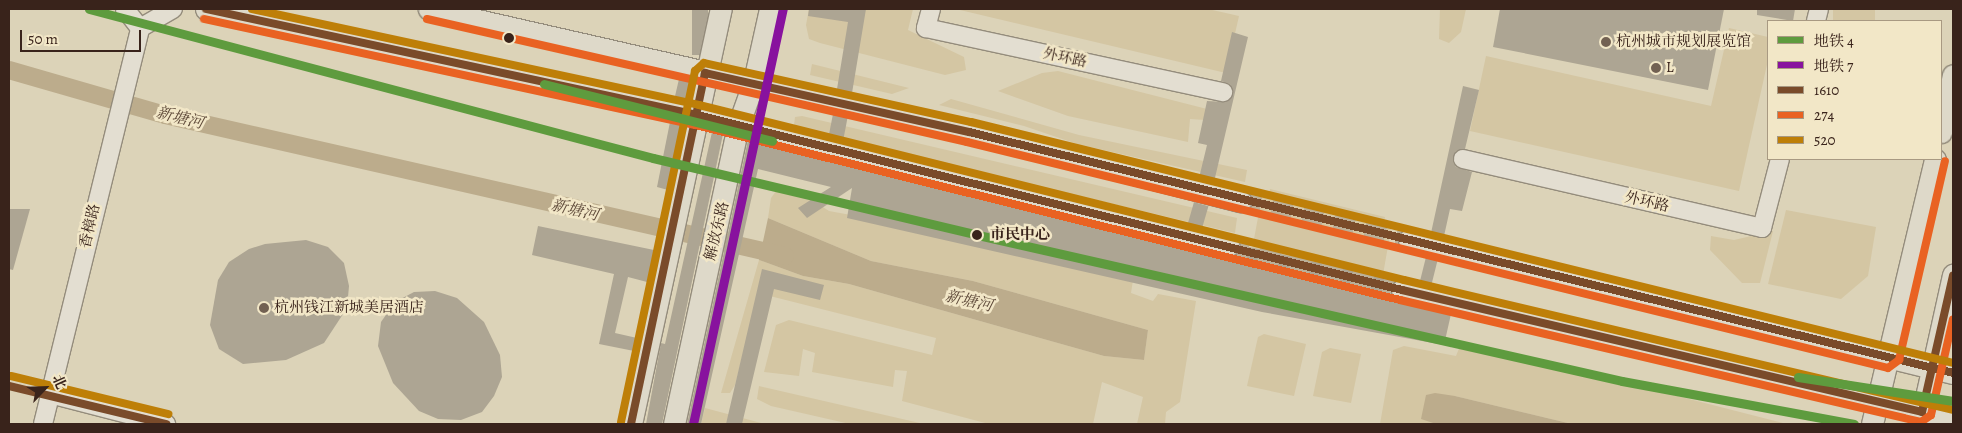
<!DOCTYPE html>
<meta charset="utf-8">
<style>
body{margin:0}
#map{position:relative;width:1962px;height:433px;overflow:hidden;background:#dcd3b8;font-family:Alegreya,"Noto Serif SC",serif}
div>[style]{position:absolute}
.green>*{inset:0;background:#d4c6a3;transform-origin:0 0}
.water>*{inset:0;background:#bcac8c}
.canal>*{height:18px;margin:-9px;padding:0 9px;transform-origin:9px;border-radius:9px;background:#bcac8c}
.building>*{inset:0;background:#ada593;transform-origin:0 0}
.major-tunnel>*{height:21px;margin-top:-10.5px;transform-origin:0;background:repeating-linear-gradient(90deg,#bbb099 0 21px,transparent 0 32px)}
.roads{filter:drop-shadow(1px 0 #948c7c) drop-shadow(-1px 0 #948c7c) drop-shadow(0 1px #948c7c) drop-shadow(0 -1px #948c7c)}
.minor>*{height:18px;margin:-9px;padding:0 9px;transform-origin:9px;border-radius:9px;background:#e3ded1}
.major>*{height:21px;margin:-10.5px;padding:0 10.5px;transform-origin:10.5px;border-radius:10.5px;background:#ded9c9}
.bus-1>*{height:8px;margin:-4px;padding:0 4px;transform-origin:4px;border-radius:4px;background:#7a4b2a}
.bus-2>*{height:8px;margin:-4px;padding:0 4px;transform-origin:4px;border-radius:4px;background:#e96222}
.bus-3>*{height:8px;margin:-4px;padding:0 4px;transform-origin:4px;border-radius:4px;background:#be7f08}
.metro-1>*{height:9px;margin:-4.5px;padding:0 4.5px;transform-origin:4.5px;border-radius:4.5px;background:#5e9b3e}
.metro-2>*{height:9px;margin:-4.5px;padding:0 4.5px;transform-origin:4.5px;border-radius:4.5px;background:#88129e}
.dots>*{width:14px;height:14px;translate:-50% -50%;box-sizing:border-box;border:2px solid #f2e7c7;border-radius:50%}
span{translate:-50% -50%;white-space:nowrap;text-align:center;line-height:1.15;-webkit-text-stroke:5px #f2e7c7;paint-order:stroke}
.poi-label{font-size:15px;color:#39231b}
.left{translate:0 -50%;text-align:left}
.street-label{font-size:15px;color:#39231b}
.stop-label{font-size:15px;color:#39231b;font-weight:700}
.water-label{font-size:16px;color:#5c4737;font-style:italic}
.frame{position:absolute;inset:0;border:10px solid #39231b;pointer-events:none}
.legend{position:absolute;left:1767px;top:20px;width:175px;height:140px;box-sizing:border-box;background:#f2e7c7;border:1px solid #a89982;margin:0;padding:6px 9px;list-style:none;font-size:15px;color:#39231b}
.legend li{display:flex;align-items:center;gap:10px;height:25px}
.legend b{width:25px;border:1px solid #a89982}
.north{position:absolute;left:20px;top:363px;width:50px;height:50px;-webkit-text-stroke:4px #f2e7c7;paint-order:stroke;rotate:66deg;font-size:14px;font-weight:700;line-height:20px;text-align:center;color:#39231b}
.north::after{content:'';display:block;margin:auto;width:18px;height:22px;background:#39231b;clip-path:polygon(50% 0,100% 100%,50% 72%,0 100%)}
.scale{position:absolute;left:20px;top:30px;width:121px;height:22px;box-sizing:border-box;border:2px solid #39231b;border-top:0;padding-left:6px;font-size:15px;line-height:18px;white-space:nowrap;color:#39231b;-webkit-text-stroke:4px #f2e7c7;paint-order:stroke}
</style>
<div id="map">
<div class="green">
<div style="clip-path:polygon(809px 9px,913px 9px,908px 30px,964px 57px,966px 70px,945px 75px,820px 43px,809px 39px,806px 25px)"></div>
<div style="clip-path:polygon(1208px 9px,1239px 16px,1226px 73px,960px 10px)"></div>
<div style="clip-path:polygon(1440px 9px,1466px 9px,1461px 32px,1449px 43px,1439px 39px)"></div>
<div style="left:1833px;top:9px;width:42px;height:12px"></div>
<div style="clip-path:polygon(1729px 28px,1768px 37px,1768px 60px,1739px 191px,1470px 131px,1486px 56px,1711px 106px)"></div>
<div style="clip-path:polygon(812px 64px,909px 88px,892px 94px,810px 75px)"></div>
<div style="clip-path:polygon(1058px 71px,1207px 109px,1205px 120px,1190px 119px,1188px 142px,1068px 116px,998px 91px,1042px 73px)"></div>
<div style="clip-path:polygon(951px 99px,1079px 135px,1247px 170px,1245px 182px,1077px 144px,1024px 126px,939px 105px)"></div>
<div style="clip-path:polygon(802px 116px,1237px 218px,1235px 233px,804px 130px,794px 125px,795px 117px)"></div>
<div style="clip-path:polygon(790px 186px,829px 211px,1135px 267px,1131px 293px,1153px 301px,1158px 294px,1196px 301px,1180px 402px,1166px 412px,1165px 424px,1137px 424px,1143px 397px,1102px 382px,1093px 424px,989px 424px,902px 401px,907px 371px,895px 370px,893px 387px,812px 372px,815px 353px,803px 349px,799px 376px,764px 372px,776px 325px,789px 320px,932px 355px,936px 338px,758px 293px,735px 385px,730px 393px,721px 393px,759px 260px,803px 276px,849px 284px,1104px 356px,1144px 360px,1148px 330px,973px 281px,871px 261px,768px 218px,771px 198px,779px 187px)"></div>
<div style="clip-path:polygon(1270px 189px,1385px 217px,1383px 226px,1391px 229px,1381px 286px,1251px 255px,1262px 196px,1268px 197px)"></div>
<div style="clip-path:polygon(1786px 210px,1876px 227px,1868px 276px,1841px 299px,1768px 284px)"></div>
<div style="clip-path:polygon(1773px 231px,1760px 283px,1742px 283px,1710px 250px,1711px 236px,1734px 240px)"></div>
<div style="clip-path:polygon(1264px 334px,1306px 344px,1294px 396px,1247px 386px,1258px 337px)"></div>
<div style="clip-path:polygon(1462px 341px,1787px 424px,1572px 424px,1455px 396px,1421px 418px,1436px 424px,1380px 424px,1393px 350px,1404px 346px,1456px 356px)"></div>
<div style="clip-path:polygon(1330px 348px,1361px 354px,1351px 403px,1313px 396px,1322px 352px)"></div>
<div style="clip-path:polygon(759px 386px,924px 424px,850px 424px,771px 406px,757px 399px)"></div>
<div style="clip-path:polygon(705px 408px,765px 424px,701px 424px)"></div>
</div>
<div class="water">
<div style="clip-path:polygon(768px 218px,871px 261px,973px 281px,1148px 330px,1144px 360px,1104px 356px,849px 284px,803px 276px,759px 260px)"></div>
<div style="clip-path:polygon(1435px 393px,1455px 396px,1572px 424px,1436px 424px,1421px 419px,1426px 395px)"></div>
</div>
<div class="canal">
<div style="left:9px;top:70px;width:162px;rotate:16.1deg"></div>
<div style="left:165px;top:115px;width:636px;rotate:12.81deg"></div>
</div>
<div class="building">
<div style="left:692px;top:9px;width:16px;height:46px"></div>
<div style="clip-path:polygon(809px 9px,866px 9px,852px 93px,837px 89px,848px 22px,808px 16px)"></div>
<div style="clip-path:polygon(1500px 9px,1724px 9px,1708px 90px,1493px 47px)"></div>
<div style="clip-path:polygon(1757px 9px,1795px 9px,1793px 21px,1757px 15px)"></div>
<div style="clip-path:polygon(1232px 32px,1248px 37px,1214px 182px,1199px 178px,1207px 145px,1198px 143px,1207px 101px,1226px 102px,1233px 95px,1230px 84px,1221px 81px)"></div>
<div style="left:679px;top:79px;width:13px;height:18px;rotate:13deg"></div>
<div style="clip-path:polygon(1463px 86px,1479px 90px,1465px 149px,1456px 151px,1453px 162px,1456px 167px,1472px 172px,1462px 211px,1450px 209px,1444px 236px,1431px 233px)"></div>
<div style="left:833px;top:114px;width:15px;height:21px;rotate:11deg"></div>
<div style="clip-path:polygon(670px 122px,683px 125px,668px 190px,657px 187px)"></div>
<div style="clip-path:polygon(712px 132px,723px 134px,662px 424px,646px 424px,661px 343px,665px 344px)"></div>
<div style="clip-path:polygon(748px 140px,1225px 257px,1237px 254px,1240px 245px,1395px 280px,1390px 288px,1394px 299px,1451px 314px,1444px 345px,1262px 312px,847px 218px,852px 188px,807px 218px,798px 208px,831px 187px,758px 169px,701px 424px,687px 424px)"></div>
<div style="left:1194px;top:202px;width:15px;height:22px;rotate:16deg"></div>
<div style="clip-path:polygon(9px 209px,30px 209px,13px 270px,9px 269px)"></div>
<div style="clip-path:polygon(538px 226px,654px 250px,647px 282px,628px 277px,615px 333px,637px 338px,634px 351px,599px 344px,614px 274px,532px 255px)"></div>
<div style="clip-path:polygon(306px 240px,328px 247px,344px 263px,349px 286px,347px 308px,324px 343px,286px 360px,243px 364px,219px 349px,210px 325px,218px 280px,229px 262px,249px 249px,265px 244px)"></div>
<div style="left:1426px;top:257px;width:12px;height:25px;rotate:14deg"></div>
<div style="clip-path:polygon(762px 269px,824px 285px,820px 300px,774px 289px,742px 424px,726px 424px)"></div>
<div style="clip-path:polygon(435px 291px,457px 298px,484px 322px,500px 355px,502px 377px,494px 396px,482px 412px,461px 420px,438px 419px,419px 411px,393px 383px,378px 346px,381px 322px,395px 302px,414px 292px)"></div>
</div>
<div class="major-tunnel">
<div style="left:1240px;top:201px;width:173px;rotate:13deg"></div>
<div style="left:1228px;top:245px;width:180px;rotate:14.5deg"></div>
</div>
<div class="roads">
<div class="minor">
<div style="left:125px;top:9px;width:24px;rotate:52deg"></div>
<div style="left:931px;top:9px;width:20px;rotate:105deg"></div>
<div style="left:926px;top:28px;width:304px;rotate:12.2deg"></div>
<div style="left:1816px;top:21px;width:12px;rotate:-76deg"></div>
<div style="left:1463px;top:159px;width:307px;rotate:13deg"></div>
<div style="left:1762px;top:228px;width:71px;rotate:-75.4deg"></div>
<div style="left:50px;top:394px;width:120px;rotate:14.5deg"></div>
<div style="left:43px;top:424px;width:408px;rotate:-76.2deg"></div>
<div style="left:140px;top:28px;width:38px;rotate:-30deg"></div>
</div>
<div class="major">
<div style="left:206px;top:9px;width:502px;rotate:12.18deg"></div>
<div style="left:697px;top:115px;width:547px;rotate:13.76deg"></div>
<div style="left:429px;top:9px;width:554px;rotate:12.83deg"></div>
<div style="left:969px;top:132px;width:280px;rotate:14.3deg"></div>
<div style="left:1941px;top:132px;width:58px;rotate:-78.1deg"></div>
<div style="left:1409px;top:240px;width:560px;rotate:13.74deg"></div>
<div style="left:1402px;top:290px;width:566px;rotate:13.28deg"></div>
<div style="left:631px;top:424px;width:425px;rotate:-77.8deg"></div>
<div style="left:674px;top:424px;width:305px;rotate:-77.9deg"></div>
<div style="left:738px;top:126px;width:48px;rotate:-70.4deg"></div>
<div style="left:754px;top:81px;width:74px;rotate:-77.5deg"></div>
<div style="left:1872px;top:424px;width:272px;rotate:-76.6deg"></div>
<div style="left:1920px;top:424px;width:153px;rotate:-77.5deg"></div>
</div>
</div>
<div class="bus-1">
<div style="left:206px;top:9px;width:502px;rotate:12.18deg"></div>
<div style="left:697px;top:115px;width:726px;rotate:13.94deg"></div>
<div style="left:1402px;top:290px;width:534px;rotate:13.2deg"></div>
<div style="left:1922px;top:412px;width:140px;rotate:-77.2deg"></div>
<div style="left:9px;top:386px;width:162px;rotate:13.6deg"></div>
<div style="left:631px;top:424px;width:359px;rotate:-78.1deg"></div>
<div style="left:705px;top:73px;width:271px;rotate:12.6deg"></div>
<div style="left:969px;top:132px;width:1013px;rotate:13.76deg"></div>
</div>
<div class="bus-2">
<div style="left:204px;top:19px;width:502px;rotate:12.18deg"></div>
<div style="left:695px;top:125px;width:726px;rotate:13.94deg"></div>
<div style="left:1400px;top:300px;width:535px;rotate:13.18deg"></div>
<div style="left:1921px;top:422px;width:12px;rotate:-35deg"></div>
<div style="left:1931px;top:415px;width:98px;rotate:-77.1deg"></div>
<div style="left:427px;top:19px;width:554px;rotate:12.83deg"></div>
<div style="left:967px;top:142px;width:948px;rotate:13.79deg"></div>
<div style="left:1888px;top:368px;width:14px;rotate:-36deg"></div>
<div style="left:1899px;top:360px;width:204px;rotate:-77deg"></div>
</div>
<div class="bus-3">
<div style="left:252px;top:9px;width:457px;rotate:12.1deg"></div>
<div style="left:699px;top:105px;width:726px;rotate:13.94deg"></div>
<div style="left:1404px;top:280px;width:564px;rotate:13.32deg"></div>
<div style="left:11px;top:376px;width:162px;rotate:13.6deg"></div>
<div style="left:621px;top:422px;width:359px;rotate:-78.1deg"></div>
<div style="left:695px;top:71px;width:12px;rotate:-42deg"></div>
<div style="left:704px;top:63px;width:273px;rotate:12.5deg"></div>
<div style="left:971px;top:122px;width:1011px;rotate:13.79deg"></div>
</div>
<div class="metro-1">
<div style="left:89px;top:9px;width:583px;rotate:14.8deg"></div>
<div style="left:653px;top:158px;width:334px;rotate:13.3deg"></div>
<div style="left:978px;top:235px;width:660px;rotate:12.77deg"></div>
<div style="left:1622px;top:381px;width:236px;rotate:10.5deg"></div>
<div style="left:544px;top:84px;width:235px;rotate:14deg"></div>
<div style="left:1798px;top:377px;width:157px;rotate:8.8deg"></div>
</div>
<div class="metro-2">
<div style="left:693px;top:424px;width:425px;rotate:-77.8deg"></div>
</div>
<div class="dots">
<div style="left:509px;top:38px;background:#39231b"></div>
<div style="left:1606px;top:42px;background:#726152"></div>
<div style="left:1656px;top:68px;background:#726152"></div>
<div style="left:977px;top:235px;background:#39231b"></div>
<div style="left:264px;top:308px;background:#726152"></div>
</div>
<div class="poi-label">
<span class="left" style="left:1616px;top:42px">杭州城市规划展览馆</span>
<span class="left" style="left:1666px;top:68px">L</span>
<span class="left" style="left:274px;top:308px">杭州钱江新城美居酒店</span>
</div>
<div class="street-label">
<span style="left:1065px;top:58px;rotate:12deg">外环路</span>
<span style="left:1647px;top:202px;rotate:13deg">外环路</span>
<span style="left:90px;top:226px;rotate:-77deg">香樟路</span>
<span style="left:717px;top:231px;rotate:-76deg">解放东路</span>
</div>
<div class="stop-label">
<span class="left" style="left:990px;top:235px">市民中心</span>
</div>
<div class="water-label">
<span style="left:180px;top:118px;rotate:14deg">新塘河</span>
<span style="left:575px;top:210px;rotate:13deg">新塘河</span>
<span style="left:969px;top:301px;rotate:13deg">新塘河</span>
</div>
<div class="frame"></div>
<ul class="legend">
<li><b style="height:6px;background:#5e9b3e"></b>地铁 4</li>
<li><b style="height:6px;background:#88129e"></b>地铁 7</li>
<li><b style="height:6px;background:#7a4b2a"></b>1610</li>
<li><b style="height:6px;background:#e96222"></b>274</li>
<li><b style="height:6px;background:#be7f08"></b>520</li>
</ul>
<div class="north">北</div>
<div class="scale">50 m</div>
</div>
